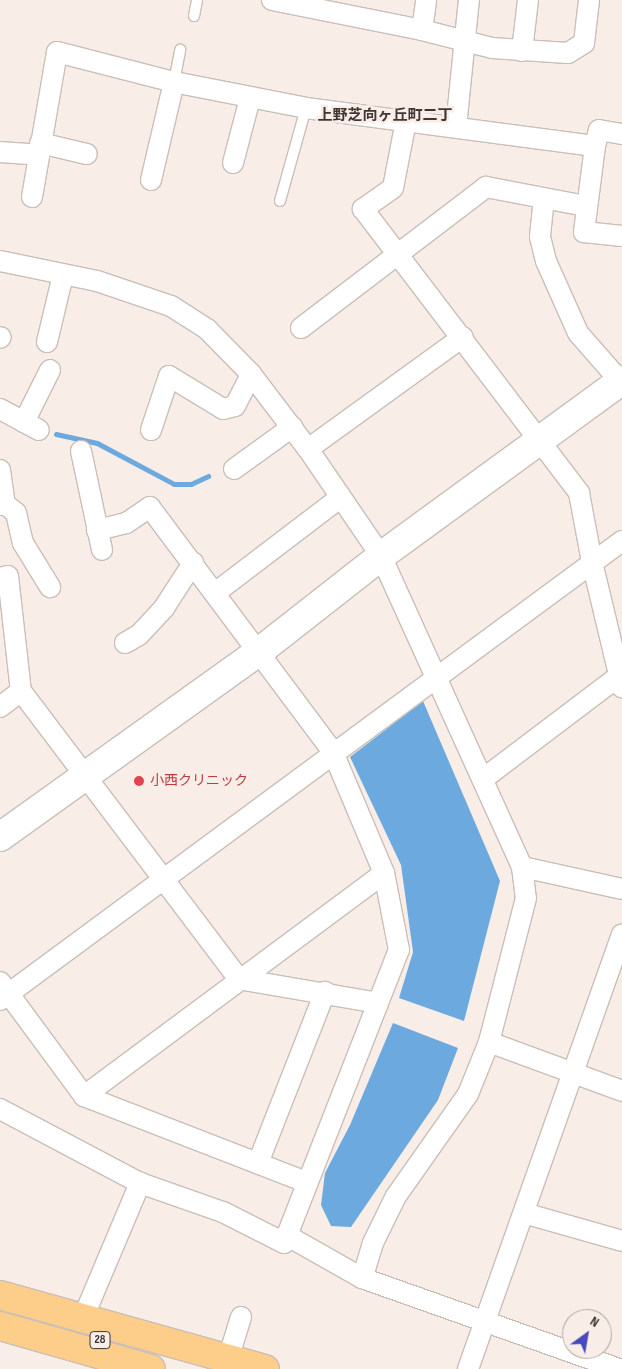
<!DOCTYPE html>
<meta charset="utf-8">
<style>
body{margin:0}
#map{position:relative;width:622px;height:1369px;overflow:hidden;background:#f8eee7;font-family:"Sofia Sans Condensed","Noto Sans JP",sans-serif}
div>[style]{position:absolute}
.water>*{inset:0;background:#6ca9de}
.stream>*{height:5px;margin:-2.5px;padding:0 2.5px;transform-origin:2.5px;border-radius:2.5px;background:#6ca9de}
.roads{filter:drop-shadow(1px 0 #c9bfb8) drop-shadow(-1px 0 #c9bfb8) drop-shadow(0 1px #c9bfb8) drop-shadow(0 -1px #c9bfb8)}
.lane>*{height:10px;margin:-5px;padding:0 5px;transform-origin:5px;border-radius:5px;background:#fff}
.street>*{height:20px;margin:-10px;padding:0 10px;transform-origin:10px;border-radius:10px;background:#fff}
.secondary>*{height:28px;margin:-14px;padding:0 14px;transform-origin:14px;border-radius:14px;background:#fff}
.primary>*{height:28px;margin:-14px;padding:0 14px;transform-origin:14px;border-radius:14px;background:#fdce89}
.dots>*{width:14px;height:14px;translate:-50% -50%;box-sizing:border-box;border:2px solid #f8eee7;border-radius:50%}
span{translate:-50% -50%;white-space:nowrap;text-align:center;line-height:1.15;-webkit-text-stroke:5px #f8eee7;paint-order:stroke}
.shield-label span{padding:1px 4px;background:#f8eee7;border:1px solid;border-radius:4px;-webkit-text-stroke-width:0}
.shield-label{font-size:12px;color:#393533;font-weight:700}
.health-label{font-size:14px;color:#be3a42}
.left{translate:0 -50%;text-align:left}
.neighbourhood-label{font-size:15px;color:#403732;font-weight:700}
.north{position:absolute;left:562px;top:1309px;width:50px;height:50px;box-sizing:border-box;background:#f8eee7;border:1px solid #aca49f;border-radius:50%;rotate:32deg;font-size:14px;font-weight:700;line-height:20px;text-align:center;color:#393533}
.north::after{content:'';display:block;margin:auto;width:18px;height:22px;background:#4948be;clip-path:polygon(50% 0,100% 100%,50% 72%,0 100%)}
</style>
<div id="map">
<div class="water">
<div style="clip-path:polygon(423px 701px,500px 881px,464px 1021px,399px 998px,413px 952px,401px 865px,350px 757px)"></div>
<div style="clip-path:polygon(393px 1023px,458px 1048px,438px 1100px,351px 1227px,331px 1226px,321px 1205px,325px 1173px,350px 1125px)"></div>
</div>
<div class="stream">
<div style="left:56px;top:434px;width:42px;rotate:12.4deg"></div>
<div style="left:97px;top:443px;width:87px;rotate:28deg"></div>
<div style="left:174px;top:484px;width:17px"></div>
<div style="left:191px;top:484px;width:19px;rotate:-25deg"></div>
</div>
<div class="roads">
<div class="lane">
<div style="left:194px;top:16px;width:16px;rotate:-79deg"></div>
<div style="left:174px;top:82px;width:33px;rotate:-79deg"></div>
<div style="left:280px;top:201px;width:97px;rotate:-74.4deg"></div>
</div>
<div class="street">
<div style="left:272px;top:0;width:153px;rotate:11.3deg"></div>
<div style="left:422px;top:30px;width:72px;rotate:14.4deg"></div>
<div style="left:492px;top:48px;width:76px;rotate:3.8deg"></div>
<div style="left:568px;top:53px;width:19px;rotate:-32deg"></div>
<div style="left:584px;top:43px;width:43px;rotate:-83.4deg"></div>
<div style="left:422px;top:30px;width:30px;rotate:-82deg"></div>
<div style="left:522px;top:51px;width:51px;rotate:-83.3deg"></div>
<div style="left:406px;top:121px;width:68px;rotate:101deg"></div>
<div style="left:393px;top:188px;width:37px;rotate:145deg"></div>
<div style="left:363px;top:209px;width:357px;rotate:52.7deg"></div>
<div style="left:579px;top:493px;width:70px;rotate:79.3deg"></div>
<div style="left:592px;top:562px;width:129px;rotate:76.5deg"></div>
<div style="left:456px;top:127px;width:128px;rotate:-84.2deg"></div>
<div style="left:40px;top:143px;width:48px;rotate:13.2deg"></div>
<div style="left:595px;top:146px;width:87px;rotate:97.3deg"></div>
<div style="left:584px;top:232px;width:38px;rotate:6deg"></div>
<div style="left:0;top:152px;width:39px;rotate:4deg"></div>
<div style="left:233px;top:163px;width:67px;rotate:-75.3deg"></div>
<div style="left:151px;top:180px;width:101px;rotate:-76.8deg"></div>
<div style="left:32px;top:197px;width:147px;rotate:-80.2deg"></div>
<div style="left:57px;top:52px;width:121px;rotate:14.4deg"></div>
<div style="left:174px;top:82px;width:135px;rotate:11.1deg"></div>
<div style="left:306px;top:108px;width:291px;rotate:7.5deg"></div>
<div style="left:595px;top:146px;width:16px;rotate:-76deg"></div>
<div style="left:599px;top:130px;width:23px;rotate:10deg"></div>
<div style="left:544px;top:198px;width:39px;rotate:96deg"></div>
<div style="left:540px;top:237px;width:25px;rotate:76deg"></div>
<div style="left:546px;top:261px;width:79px;rotate:66deg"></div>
<div style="left:578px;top:333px;width:64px;rotate:48.8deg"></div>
<div style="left:0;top:261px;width:99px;rotate:11.7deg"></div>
<div style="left:97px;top:281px;width:78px;rotate:18.7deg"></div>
<div style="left:171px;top:306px;width:43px;rotate:32.6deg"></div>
<div style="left:207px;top:329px;width:63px;rotate:45.6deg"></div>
<div style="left:251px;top:374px;width:94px;rotate:52.8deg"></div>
<div style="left:308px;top:449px;width:130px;rotate:55.7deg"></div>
<div style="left:381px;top:556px;width:341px;rotate:65.6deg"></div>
<div style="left:522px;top:867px;width:31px;rotate:83deg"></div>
<div style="left:526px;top:898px;width:149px;rotate:104.4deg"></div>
<div style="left:489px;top:1042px;width:56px;rotate:112deg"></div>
<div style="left:468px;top:1094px;width:125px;rotate:125.2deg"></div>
<div style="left:396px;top:1196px;width:52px;rotate:116.1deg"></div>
<div style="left:373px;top:1243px;width:37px;rotate:107deg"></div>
<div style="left:301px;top:328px;width:233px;rotate:-37.3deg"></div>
<div style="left:486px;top:187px;width:102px;rotate:10.8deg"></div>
<div style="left:0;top:338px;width:1px;rotate:-45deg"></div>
<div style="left:47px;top:342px;width:69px;rotate:-76.6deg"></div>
<div style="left:0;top:409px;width:44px;rotate:28.3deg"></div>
<div style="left:24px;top:422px;width:58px;rotate:-63.4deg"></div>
<div style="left:151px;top:430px;width:57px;rotate:-71.6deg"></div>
<div style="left:169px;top:376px;width:63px;rotate:31.4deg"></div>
<div style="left:223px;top:409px;width:12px;rotate:-14deg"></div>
<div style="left:235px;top:406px;width:36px;rotate:-63deg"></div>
<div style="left:308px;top:449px;width:191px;rotate:-35.9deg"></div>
<div style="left:81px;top:451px;width:101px;rotate:78deg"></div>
<div style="left:234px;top:469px;width:72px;rotate:-35.9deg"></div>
<div style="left:0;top:470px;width:34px;rotate:82deg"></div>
<div style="left:5px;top:504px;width:5px;rotate:169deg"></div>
<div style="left:5px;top:504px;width:14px;rotate:39deg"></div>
<div style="left:16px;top:513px;width:31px;rotate:77deg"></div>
<div style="left:23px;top:543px;width:52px;rotate:58.5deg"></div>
<div style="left:0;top:578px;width:8px;rotate:-14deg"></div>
<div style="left:8px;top:576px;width:116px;rotate:83.6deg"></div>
<div style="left:215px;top:593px;width:158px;rotate:-37.3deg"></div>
<div style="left:125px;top:643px;width:16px;rotate:-30deg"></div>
<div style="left:139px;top:635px;width:37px;rotate:-47deg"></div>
<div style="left:164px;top:608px;width:54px;rotate:-57.2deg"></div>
<div style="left:0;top:707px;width:26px;rotate:-37deg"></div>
<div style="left:21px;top:691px;width:361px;rotate:52.9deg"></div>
<div style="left:239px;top:979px;width:141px;rotate:9.8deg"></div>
<div style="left:483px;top:779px;width:171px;rotate:-37.1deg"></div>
<div style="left:522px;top:867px;width:102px;rotate:12.4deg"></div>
<div style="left:0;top:982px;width:142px;rotate:53.6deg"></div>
<div style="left:84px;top:1096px;width:238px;rotate:21.2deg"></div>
<div style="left:0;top:1000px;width:773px;rotate:-36.43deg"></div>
<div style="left:489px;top:1042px;width:142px;rotate:20.2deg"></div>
<div style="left:84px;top:1096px;width:374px;rotate:-36.6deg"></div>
<div style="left:0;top:1109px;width:158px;rotate:27.9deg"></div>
<div style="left:140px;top:1183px;width:88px;rotate:19.3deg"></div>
<div style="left:223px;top:1212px;width:68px;rotate:26.9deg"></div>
<div style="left:284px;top:1243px;width:315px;rotate:-68.6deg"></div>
<div style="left:399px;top:950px;width:78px;rotate:-101deg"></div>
<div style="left:384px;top:873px;width:131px;rotate:-112.9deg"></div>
<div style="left:333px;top:752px;width:306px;rotate:-126.8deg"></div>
<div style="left:150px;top:507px;width:29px;rotate:146deg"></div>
<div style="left:126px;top:523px;width:30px;rotate:166deg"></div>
<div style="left:258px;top:1163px;width:184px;rotate:-68.6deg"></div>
<div style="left:524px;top:1213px;width:102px;rotate:15.9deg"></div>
<div style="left:286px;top:1235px;width:87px;rotate:29.5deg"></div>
<div style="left:362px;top:1278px;width:273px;rotate:19.5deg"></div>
<div style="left:83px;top:1318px;width:147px;rotate:-67.1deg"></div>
<div style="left:228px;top:1359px;width:44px;rotate:-72.8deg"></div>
<div style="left:468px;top:1369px;width:461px;rotate:-70.5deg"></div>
</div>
<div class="secondary">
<div style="left:0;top:837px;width:320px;rotate:-35.6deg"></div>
<div style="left:260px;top:651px;width:154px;rotate:-38.1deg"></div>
<div style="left:381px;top:556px;width:298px;rotate:-36.1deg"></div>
</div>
<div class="primary">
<div style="left:0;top:1295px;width:275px;rotate:15.6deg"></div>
<div style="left:0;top:1326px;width:157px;rotate:15.9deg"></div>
</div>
</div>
<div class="dots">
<div style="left:139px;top:781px;background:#e0444e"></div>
</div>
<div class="shield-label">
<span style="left:100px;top:1340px">28</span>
</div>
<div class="health-label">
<span class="left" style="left:150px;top:781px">小西クリニック</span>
</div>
<div class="neighbourhood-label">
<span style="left:385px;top:116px">上野芝向ヶ丘町二丁</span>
</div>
<div class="north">N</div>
</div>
